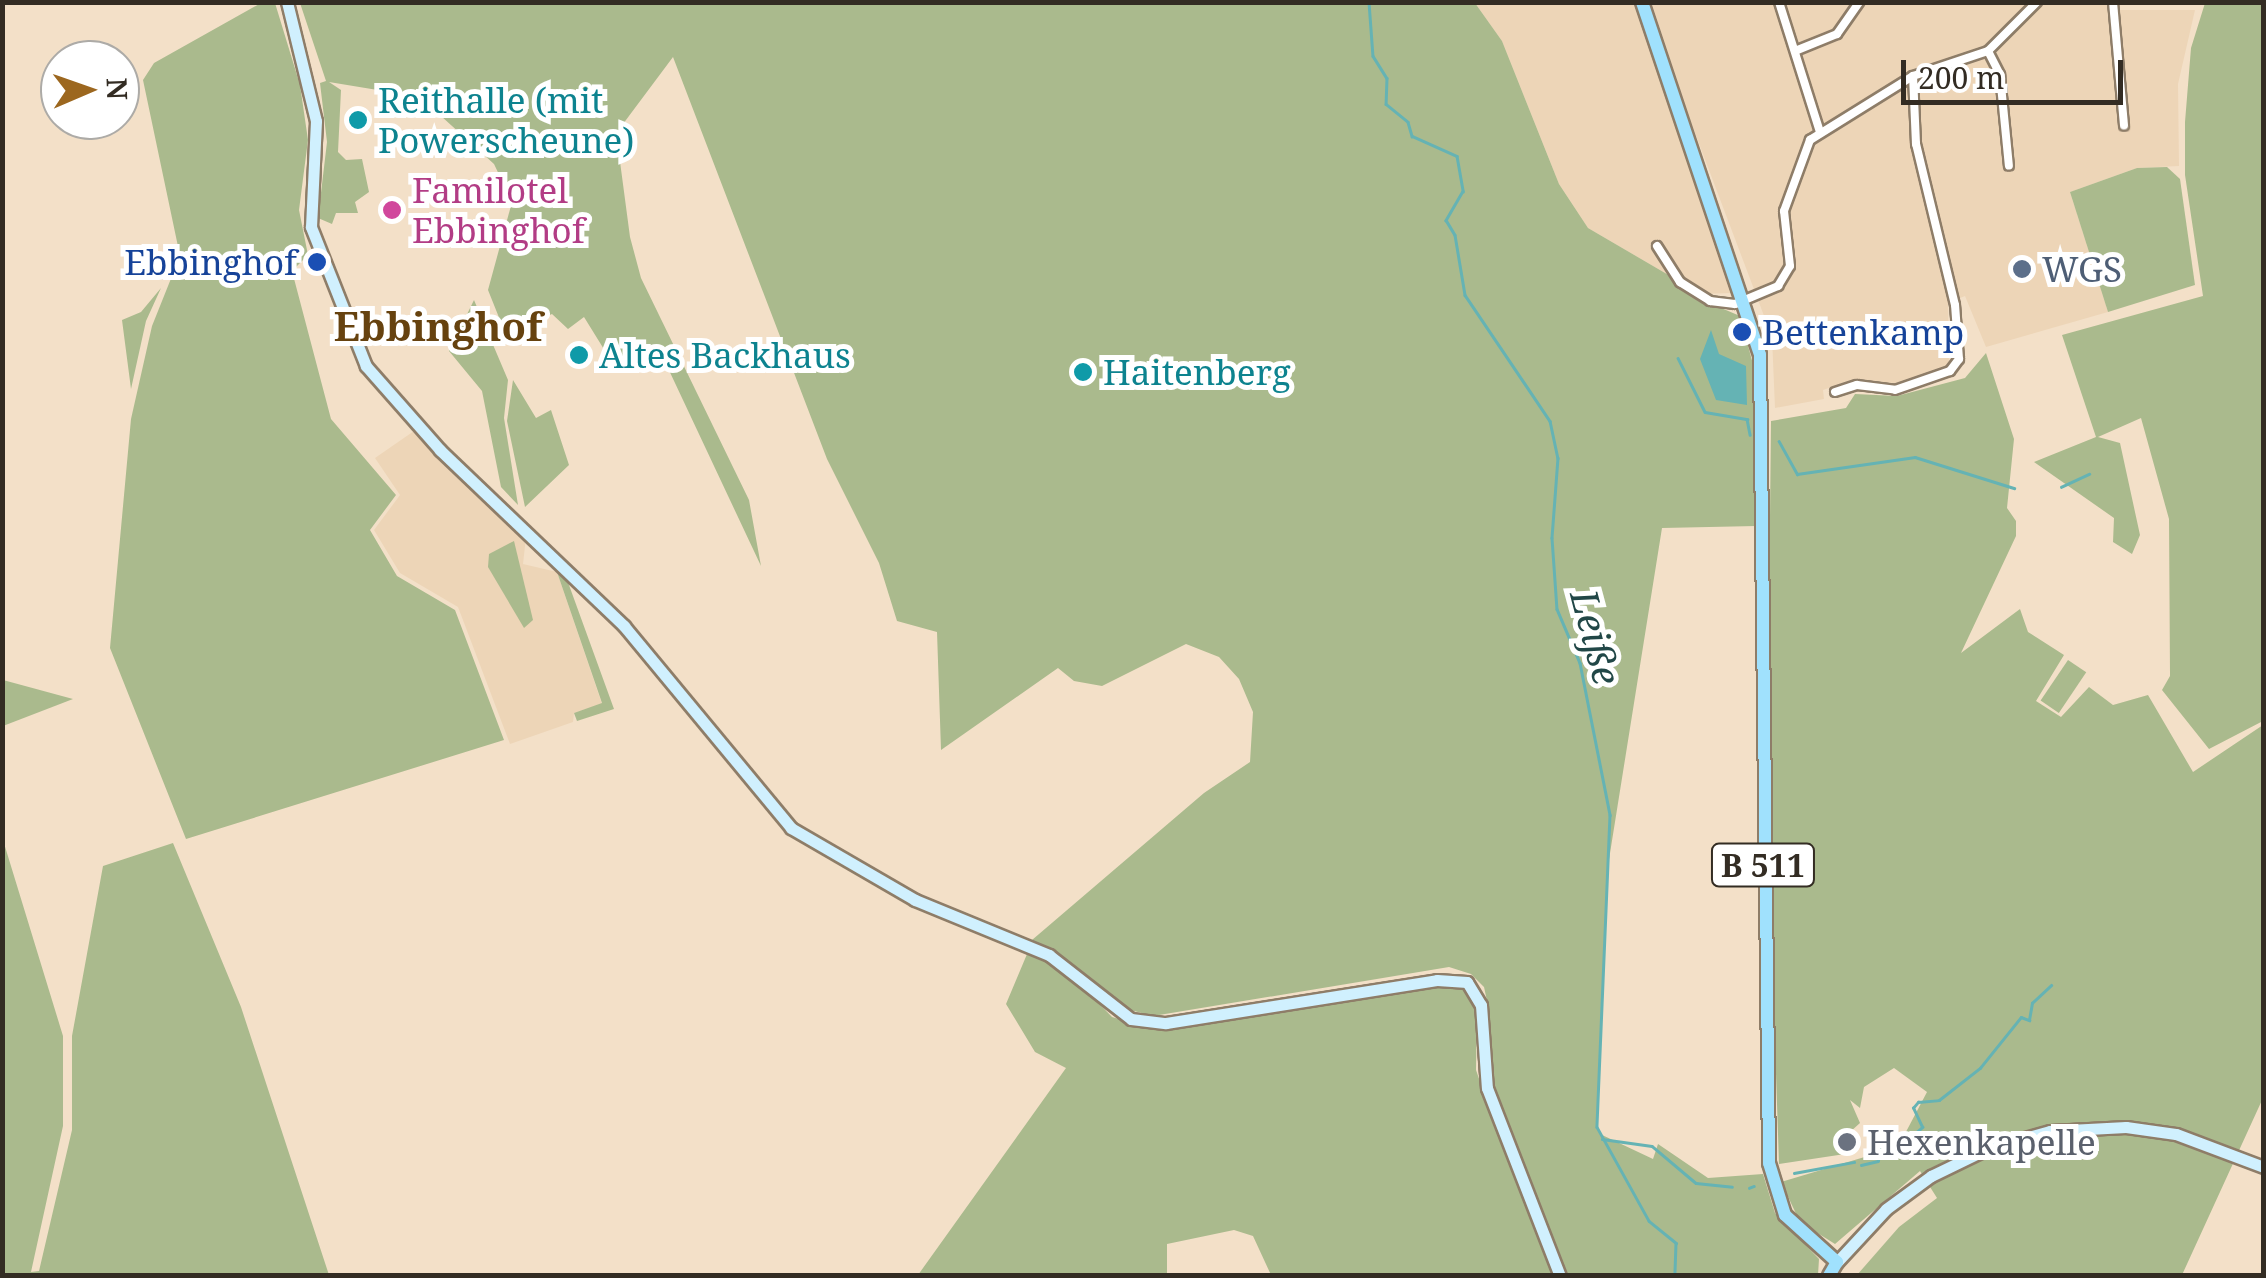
<!DOCTYPE html>
<meta charset="utf-8">
<style>
body{margin:0}
#map{position:relative;width:2266px;height:1278px;overflow:hidden;background:#f3e0c8;font-family:"Noto Serif",serif}
div>[style]{position:absolute}
.built>*{inset:0;background:#edd5b7}
.green>*{inset:0;background:#aaba8d;transform-origin:0 0}
.water>*{inset:0;background:#65b3b4}
.stream>*{height:2.5px;margin:-1.25px;padding:0 1.25px;transform-origin:1.25px;border-radius:1.25px;background:#65b3b4}
.roads{filter:drop-shadow(2px 0 #8e7d68) drop-shadow(-2px 0 #8e7d68) drop-shadow(0 2px #8e7d68) drop-shadow(0 -2px #8e7d68)}
.street>*{height:8px;margin:-4px;padding:0 4px;transform-origin:4px;border-radius:4px;background:#fff}
.secondary>*{height:11px;margin:-5.5px;padding:0 5.5px;transform-origin:5.5px;border-radius:5.5px;background:#d0f0fe}
.primary>*{height:12px;margin:-6px;padding:0 6px;transform-origin:6px;border-radius:6px;background:#a0e1fd}
.dots>*{width:28px;height:28px;translate:-50% -50%;box-sizing:border-box;border:5px solid #fff;border-radius:50%}
span{translate:-50% -50%;white-space:nowrap;text-align:center;line-height:1.15;-webkit-text-stroke:10px #fff;paint-order:stroke}
.shield-label span{padding:2px 8px;background:#fff;border:2px solid;border-radius:8px;-webkit-text-stroke-width:0}
.shield-label{font-size:32px;color:#332c23;font-weight:700}
.culture-label{font-size:35px;color:#0d838f}
.left{translate:0 -50%;text-align:left}
.hotel-label{font-size:35px;color:#b23c85}
.transit-label{font-size:35px;color:#164399}
.right{translate:-100% -50%;text-align:right}
.service-label{font-size:35px;color:#4e5e75}
.worship-label{font-size:35px;color:#5b616d}
.water-label{font-size:38px;color:#214747;font-style:italic}
.quarter-label{font-size:40px;color:#66420f;font-weight:700}
.frame{position:absolute;inset:0;border:5px solid #332c23;pointer-events:none}
.north{position:absolute;left:40px;top:40px;width:100px;height:100px;box-sizing:border-box;background:#fff;border:2px solid #adaba7;border-radius:50%;rotate:88deg;font-size:28px;font-weight:700;line-height:40px;text-align:center;color:#332c23}
.north::after{content:'';display:block;margin:auto;width:35px;height:45px;background:#9c671f;clip-path:polygon(50% 0,100% 100%,50% 72%,0 100%)}
.scale{position:absolute;left:1901px;top:60px;width:222px;height:45px;box-sizing:border-box;border:5px solid #332c23;border-top:0;padding-left:12px;font-size:30px;line-height:35px;white-space:nowrap;color:#332c23;-webkit-text-stroke:8px #fff;paint-order:stroke}
</style>
<div id="map">
<div class="built">
<div style="clip-path:polygon(2108px 2px,2109px 10px,2195px 10px,2178px 84px,2179px 166px,2137px 168px,2070px 192px,2108px 312px,1986px 347px,1965px 296px,1948px 303px,1949px 366px,1898px 383px,1846px 382px,1823px 390px,1824px 399px,1775px 408px,1772px 337px,1646px 3px)"></div>
<div style="clip-path:polygon(1475px 3px,1639px 3px,1732px 293px,1701px 294px,1588px 228px,1559px 184px,1502px 41px)"></div>
<div style="clip-path:polygon(414px 431px,526px 537px,523px 564px,557px 572px,602px 704px,574px 713px,573px 722px,510px 744px,458px 607px,400px 573px,374px 530px,400px 495px,375px 458px)"></div>
</div>
<div class="green">
<div style="clip-path:polygon(261px 3px,275px 3px,300px 85px,308px 140px,299px 210px,308px 255px,292px 271px,331px 419px,396px 495px,370px 530px,397px 576px,455px 610px,504px 740px,186px 839px,110px 648px,131px 419px,152px 326px,180px 256px,143px 80px,154px 63px)"></div>
<div style="clip-path:polygon(300px 3px,1475px 3px,1502px 41px,1559px 184px,1588px 228px,1701px 294px,1700px 299px,1740px 316px,1757px 379px,1756px 526px,1662px 528px,1607px 872px,1597px 1127px,1600px 1134px,1653px 1159px,1658px 1144px,1708px 1178px,1763px 1174px,1775px 1213px,1819px 1259px,1818px 1275px,1271px 1275px,1253px 1236px,1234px 1230px,1167px 1244px,1167px 1275px,918px 1275px,1066px 1068px,1035px 1052px,1006px 1004px,1030px 947px,1062px 965px,1112px 1017px,1156px 1030px,1461px 982px,1477px 1004px,1476px 1070px,1486px 1099px,1489px 1010px,1484px 987px,1471px 974px,1449px 967px,1153px 1016px,1123px 1008px,1061px 955px,1032px 940px,1204px 793px,1250px 762px,1253px 712px,1239px 679px,1219px 657px,1186px 644px,1102px 686px,1074px 681px,1058px 668px,941px 750px,937px 632px,897px 621px,879px 563px,827px 459px,673px 57px,623px 124px,619px 154px,630px 237px,641px 278px,749px 500px,761px 566px,659px 349px,610px 359px,584px 317px,568px 329px,552px 314px,506px 335px,488px 290px,512px 202px,494px 164px,420px 97px,329px 82px,341px 90px,338px 152px,346px 160px,362px 159px,369px 192px,355px 202px,358px 213px,336px 213px,332px 224px,318px 218px,327px 142px,320px 83px,326px 81px)"></div>
<div style="clip-path:polygon(2205px 3px,2264px 4px,2263px 721px,2209px 749px,2162px 690px,2170px 676px,2169px 519px,2141px 418px,2098px 437px,2120px 443px,2140px 535px,2132px 554px,2113px 542px,2114px 518px,2034px 462px,2096px 437px,2062px 335px,2203px 296px,2185px 175px,2185px 122px,2191px 48px)"></div>
<div style="clip-path:polygon(2137px 168px,2167px 167px,2180px 179px,2195px 285px,2108px 312px,2070px 192px)"></div>
<div style="clip-path:polygon(161px 288px,146px 321px,131px 389px,122px 320px,141px 312px)"></div>
<div style="clip-path:polygon(474px 300px,508px 380px,504px 418px,518px 505px,501px 487px,482px 391px,449px 351px)"></div>
<div style="clip-path:polygon(1986px 353px,2014px 439px,2007px 508px,2016px 521px,2016px 536px,1961px 653px,2020px 609px,2028px 632px,2064px 655px,2036px 701px,2061px 717px,2089px 687px,2113px 705px,2148px 695px,2193px 772px,2263px 725px,2263px 1098px,2182px 1275px,1857px 1275px,1899px 1227px,1937px 1198px,1920px 1171px,1835px 1244px,1800px 1222px,1781px 1182px,1898px 1147px,1927px 1092px,1894px 1068px,1864px 1087px,1860px 1108px,1850px 1100px,1860px 1123px,1840px 1141px,1845px 1154px,1779px 1164px,1767px 803px,1771px 421px,1846px 408px,1855px 394px,1897px 396px,1965px 378px)"></div>
<div style="clip-path:polygon(513px 380px,536px 418px,551px 410px,569px 465px,525px 507px,507px 421px)"></div>
<div style="clip-path:polygon(514px 541px,533px 620px,524px 628px,488px 567px,489px 554px)"></div>
<div style="clip-path:polygon(557px 572px,565px 574px,614px 709px,577px 721px,574px 713px,602px 703px)"></div>
<div style="left:2068px;top:660px;width:22px;height:49px;rotate:34deg"></div>
<div style="clip-path:polygon(3px 680px,73px 699px,3px 726px)"></div>
<div style="clip-path:polygon(3px 840px,63px 1036px,63px 1126px,31px 1272px,39px 1271px,72px 1130px,72px 1036px,103px 866px,173px 843px,241px 1007px,329px 1275px,3px 1275px)"></div>
</div>
<div class="water">
<div style="clip-path:polygon(1711px 330px,1719px 354px,1746px 366px,1747px 405px,1716px 400px,1700px 359px)"></div>
</div>
<div class="stream">
<div style="left:1369px;top:2px;width:54px;rotate:85.8deg"></div>
<div style="left:1373px;top:56px;width:26px;rotate:58deg"></div>
<div style="left:1387px;top:78px;width:26px;rotate:92deg"></div>
<div style="left:1386px;top:104px;width:28px;rotate:39deg"></div>
<div style="left:1408px;top:122px;width:15px;rotate:74deg"></div>
<div style="left:1412px;top:136px;width:49px;rotate:24deg"></div>
<div style="left:1457px;top:156px;width:36px;rotate:80deg"></div>
<div style="left:1463px;top:191px;width:34px;rotate:120deg"></div>
<div style="left:1446px;top:220px;width:17px;rotate:59deg"></div>
<div style="left:1455px;top:235px;width:61px;rotate:80.5deg"></div>
<div style="left:1465px;top:295px;width:152px;rotate:56deg"></div>
<div style="left:1550px;top:421px;width:38px;rotate:78deg"></div>
<div style="left:1558px;top:458px;width:80px;rotate:94.3deg"></div>
<div style="left:1552px;top:538px;width:71px;rotate:86deg"></div>
<div style="left:1557px;top:609px;width:59px;rotate:66.9deg"></div>
<div style="left:1580px;top:663px;width:155px;rotate:78.8deg"></div>
<div style="left:1610px;top:815px;width:312px;rotate:92.4deg"></div>
<div style="left:1597px;top:1127px;width:107px;rotate:61deg"></div>
<div style="left:1649px;top:1221px;width:35px;rotate:39deg"></div>
<div style="left:1676px;top:1243px;width:33px;rotate:92deg"></div>
<div style="left:1678px;top:358px;width:60px;rotate:63.4deg"></div>
<div style="left:1705px;top:412px;width:43px;rotate:9.5deg"></div>
<div style="left:1747px;top:419px;width:16px;rotate:79deg"></div>
<div style="left:1779px;top:441px;width:38px;rotate:61deg"></div>
<div style="left:1797px;top:474px;width:119px;rotate:-8.2deg"></div>
<div style="left:1915px;top:457px;width:104px;rotate:17.4deg"></div>
<div style="left:2061px;top:487px;width:31px;rotate:-25deg"></div>
<div style="left:1602px;top:1139px;width:50px;rotate:8deg"></div>
<div style="left:1652px;top:1146px;width:57px;rotate:40.1deg"></div>
<div style="left:1696px;top:1183px;width:36px;rotate:6deg"></div>
<div style="left:1861px;top:1165px;width:17px;rotate:-13deg"></div>
<div style="left:1878px;top:1161px;width:15px;rotate:-86deg"></div>
<div style="left:1879px;top:1146px;width:26px;rotate:-9deg"></div>
<div style="left:1905px;top:1142px;width:23px;rotate:-41deg"></div>
<div style="left:1922px;top:1127px;width:21px;rotate:-115deg"></div>
<div style="left:1913px;top:1108px;width:8px;rotate:-50deg"></div>
<div style="left:1918px;top:1102px;width:21px;rotate:-5deg"></div>
<div style="left:1939px;top:1100px;width:52px;rotate:-38deg"></div>
<div style="left:1980px;top:1068px;width:65px;rotate:-51.2deg"></div>
<div style="left:2021px;top:1017px;width:9px;rotate:21deg"></div>
<div style="left:2029px;top:1020px;width:17px;rotate:-80deg"></div>
<div style="left:2032px;top:1003px;width:26px;rotate:-43deg"></div>
<div style="left:1794px;top:1173px;width:61px;rotate:-10.4deg"></div>
<div style="left:1749px;top:1188px;width:5px;rotate:-22deg"></div>
</div>
<div class="roads">
<div class="street">
<div style="left:1779px;top:2px;width:136px;rotate:72.5deg"></div>
<div style="left:2113px;top:2px;width:124px;rotate:84.9deg"></div>
<div style="left:1795px;top:51px;width:45px;rotate:-22deg"></div>
<div style="left:1837px;top:34px;width:39px;rotate:-55deg"></div>
<div style="left:1988px;top:51px;width:27px;rotate:63deg"></div>
<div style="left:2000px;top:75px;width:91px;rotate:84.4deg"></div>
<div style="left:1657px;top:246px;width:43px;rotate:57.4deg"></div>
<div style="left:1680px;top:282px;width:36px;rotate:32deg"></div>
<div style="left:1710px;top:301px;width:25px;rotate:7deg"></div>
<div style="left:1735px;top:304px;width:47px;rotate:-22.7deg"></div>
<div style="left:1778px;top:286px;width:23px;rotate:-59deg"></div>
<div style="left:1790px;top:266px;width:55px;rotate:-96.2deg"></div>
<div style="left:1784px;top:211px;width:76px;rotate:-69.9deg"></div>
<div style="left:1810px;top:140px;width:121px;rotate:-31.9deg"></div>
<div style="left:1913px;top:76px;width:79px;rotate:-18.4deg"></div>
<div style="left:1988px;top:51px;width:69px;rotate:-45deg"></div>
<div style="left:1835px;top:392px;width:23px;rotate:-18deg"></div>
<div style="left:1857px;top:385px;width:38px;rotate:7deg"></div>
<div style="left:1895px;top:390px;width:58px;rotate:-19.1deg"></div>
<div style="left:1950px;top:371px;width:15px;rotate:-53deg"></div>
<div style="left:1959px;top:359px;width:54px;rotate:-94.2deg"></div>
<div style="left:1955px;top:305px;width:166px;rotate:-103.6deg"></div>
<div style="left:1916px;top:144px;width:68px;rotate:-92.5deg"></div>
</div>
<div class="secondary">
<div style="left:287px;top:2px;width:122px;rotate:76.3deg"></div>
<div style="left:316px;top:121px;width:106px;rotate:92.7deg"></div>
<div style="left:311px;top:227px;width:149px;rotate:68.4deg"></div>
<div style="left:366px;top:366px;width:112px;rotate:48.6deg"></div>
<div style="left:440px;top:450px;width:255px;rotate:43.7deg"></div>
<div style="left:624px;top:626px;width:262px;rotate:50.4deg"></div>
<div style="left:791px;top:828px;width:143px;rotate:30.1deg"></div>
<div style="left:915px;top:900px;width:145px;rotate:22.3deg"></div>
<div style="left:1049px;top:955px;width:104px;rotate:38deg"></div>
<div style="left:1131px;top:1019px;width:35px;rotate:7deg"></div>
<div style="left:1166px;top:1023px;width:274px;rotate:-9deg"></div>
<div style="left:1437px;top:980px;width:30px;rotate:4deg"></div>
<div style="left:1467px;top:982px;width:27px;rotate:59deg"></div>
<div style="left:1481px;top:1005px;width:83px;rotate:85.9deg"></div>
<div style="left:1487px;top:1088px;width:202px;rotate:68.8deg"></div>
<div style="left:1837px;top:1262px;width:72px;rotate:-47.2deg"></div>
<div style="left:1886px;top:1209px;width:56px;rotate:-36.3deg"></div>
<div style="left:1931px;top:1176px;width:64px;rotate:-25.8deg"></div>
<div style="left:1989px;top:1148px;width:63px;rotate:-15.6deg"></div>
<div style="left:2050px;top:1131px;width:76px;rotate:-3deg"></div>
<div style="left:2126px;top:1127px;width:50px;rotate:8deg"></div>
<div style="left:2176px;top:1134px;width:94px;rotate:20.6deg"></div>
</div>
<div class="primary">
<div style="left:1642px;top:2px;width:372px;rotate:71.5deg"></div>
<div style="left:1760px;top:355px;width:808px;rotate:89.36deg"></div>
<div style="left:1769px;top:1163px;width:54px;rotate:72.9deg"></div>
<div style="left:1785px;top:1215px;width:70px;rotate:42.1deg"></div>
<div style="left:1837px;top:1262px;width:16px;rotate:120deg"></div>
</div>
</div>
<div class="dots">
<div style="left:358px;top:120px;background:#0f9aa8"></div>
<div style="left:392px;top:210px;background:#d1479c"></div>
<div style="left:317px;top:262px;background:#1a4fb4"></div>
<div style="left:2022px;top:269px;background:#5c6f8a"></div>
<div style="left:1742px;top:332px;background:#1a4fb4"></div>
<div style="left:579px;top:355px;background:#0f9aa8"></div>
<div style="left:1083px;top:372px;background:#0f9aa8"></div>
<div style="left:1847px;top:1142px;background:#6b7280"></div>
</div>
<div class="shield-label">
<span style="left:1763px;top:865px">B 511</span>
</div>
<div class="culture-label">
<span class="left" style="left:378px;top:120px">Reithalle (mit<br>Powerscheune)</span>
<span class="left" style="left:599px;top:355px">Altes Backhaus</span>
<span class="left" style="left:1103px;top:372px">Haitenberg</span>
</div>
<div class="hotel-label">
<span class="left" style="left:412px;top:210px">Familotel<br>Ebbinghof</span>
</div>
<div class="transit-label">
<span class="right" style="left:297px;top:262px">Ebbinghof</span>
<span class="left" style="left:1762px;top:332px">Bettenkamp</span>
</div>
<div class="service-label">
<span class="left" style="left:2042px;top:269px">WGS</span>
</div>
<div class="worship-label">
<span class="left" style="left:1867px;top:1142px">Hexenkapelle</span>
</div>
<div class="water-label">
<span style="left:1596px;top:637px;rotate:75deg">Leiße</span>
</div>
<div class="quarter-label">
<span style="left:438px;top:326px">Ebbinghof</span>
</div>
<div class="frame"></div>
<div class="north">N</div>
<div class="scale">200 m</div>
</div>
